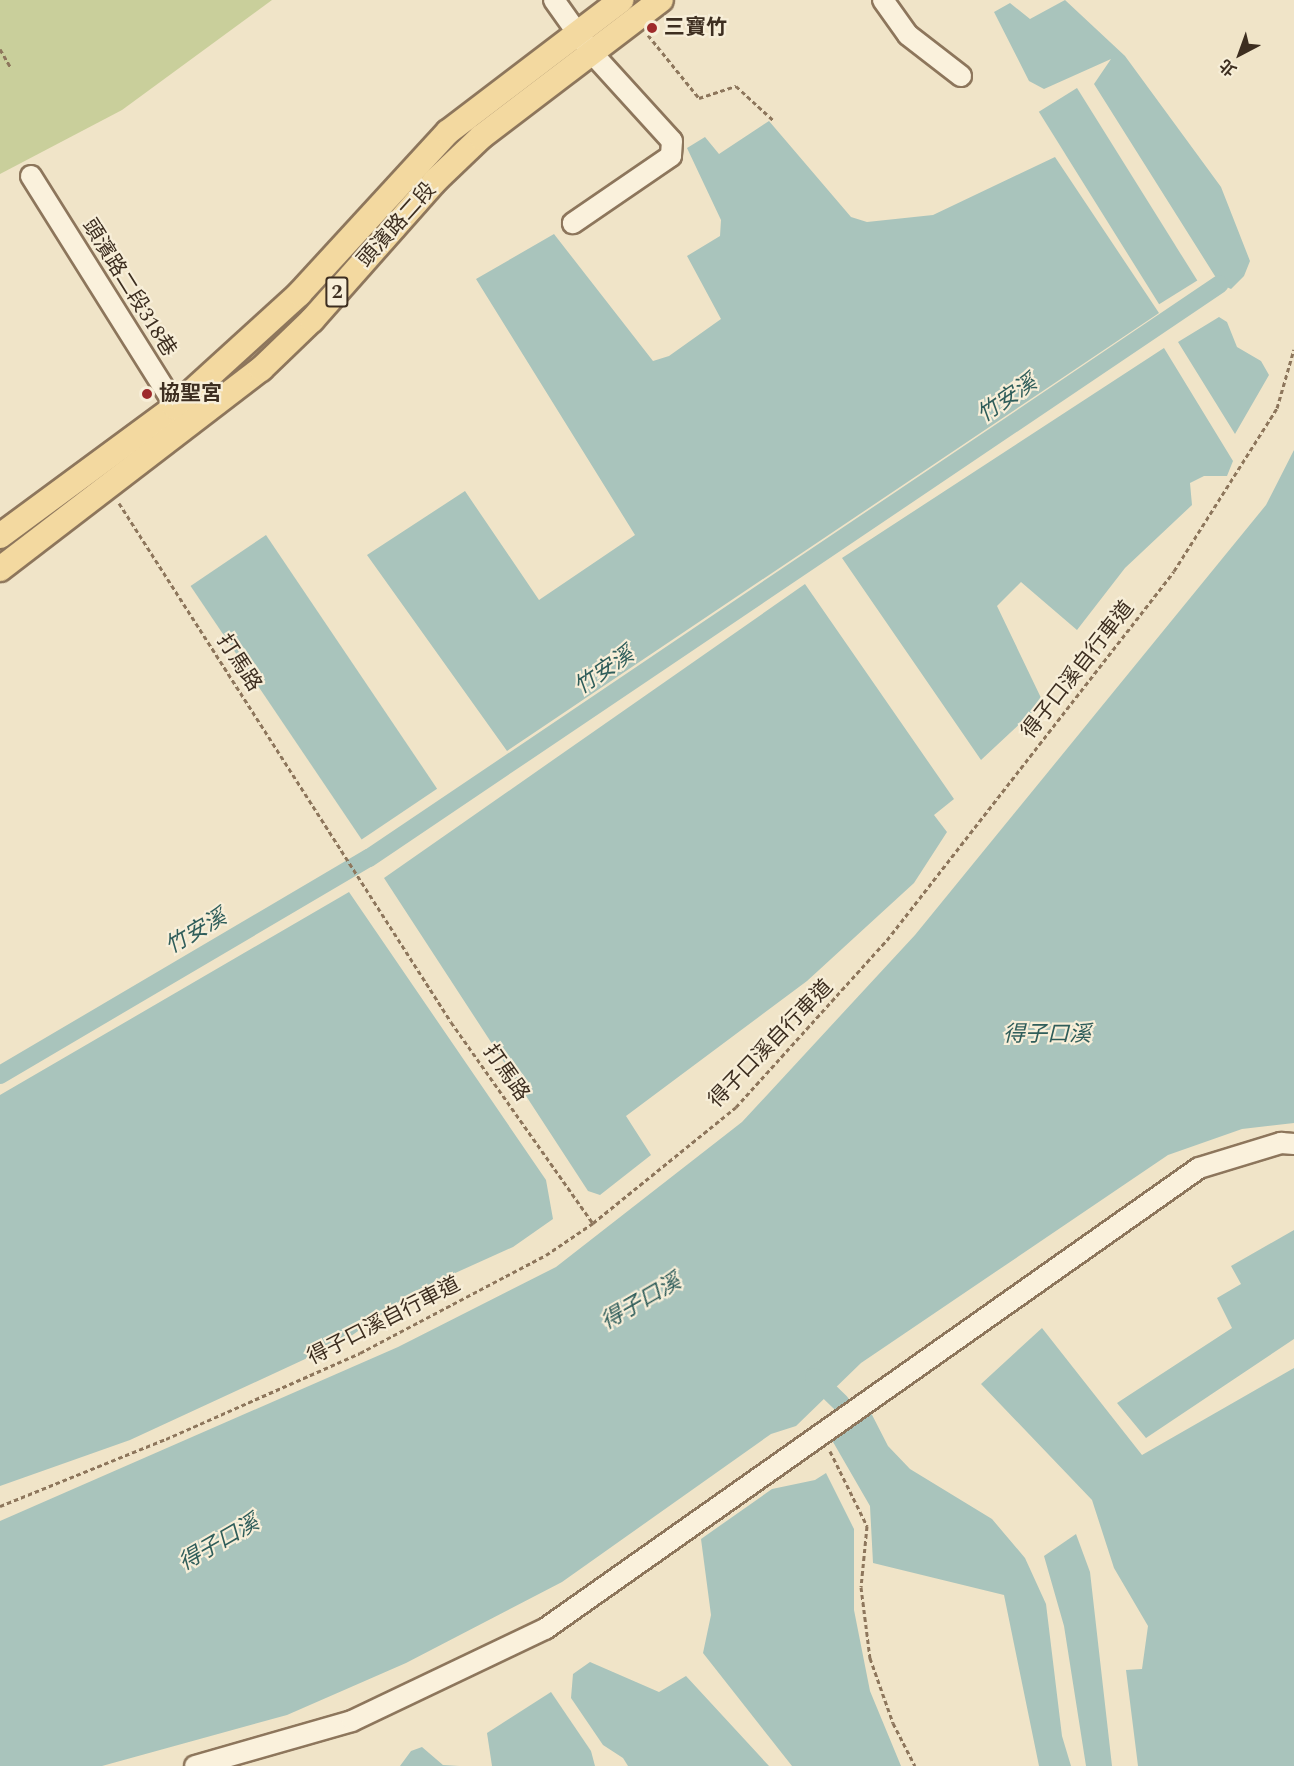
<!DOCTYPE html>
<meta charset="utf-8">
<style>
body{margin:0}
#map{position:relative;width:1294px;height:1766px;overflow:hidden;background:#f0e4c8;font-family:Spectral,"Noto Sans TC",serif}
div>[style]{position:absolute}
.green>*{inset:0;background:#c9cf9b}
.water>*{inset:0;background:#a9c4bc;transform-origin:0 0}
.canal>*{height:18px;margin:-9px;padding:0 9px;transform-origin:9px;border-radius:9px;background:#a9c4bc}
.path>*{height:3px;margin-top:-1.5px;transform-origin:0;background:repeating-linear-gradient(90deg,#8d765c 0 4.5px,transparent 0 7.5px)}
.roads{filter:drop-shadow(2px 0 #8d765c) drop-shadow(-2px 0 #8d765c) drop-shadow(0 2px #8d765c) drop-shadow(0 -2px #8d765c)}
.minor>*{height:20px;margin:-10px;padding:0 10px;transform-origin:10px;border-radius:10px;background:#faf1dc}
.major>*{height:24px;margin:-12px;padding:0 12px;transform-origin:12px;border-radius:12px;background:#f3d9a0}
.dots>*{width:16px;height:16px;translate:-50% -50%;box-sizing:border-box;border:3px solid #f7eed8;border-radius:50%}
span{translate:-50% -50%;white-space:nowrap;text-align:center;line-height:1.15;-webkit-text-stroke:4.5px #f7eed8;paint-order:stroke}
.shield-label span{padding:2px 4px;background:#f7eed8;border:2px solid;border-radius:4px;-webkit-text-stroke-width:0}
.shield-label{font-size:20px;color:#3d2e20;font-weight:700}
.poi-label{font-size:21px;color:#3d2e20;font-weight:700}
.left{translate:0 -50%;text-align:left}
.street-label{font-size:21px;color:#3d2e20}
.water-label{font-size:22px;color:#2f5d5a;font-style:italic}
.north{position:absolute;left:1210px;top:24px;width:60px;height:60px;-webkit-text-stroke:4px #f7eed8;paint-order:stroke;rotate:221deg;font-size:16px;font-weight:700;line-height:24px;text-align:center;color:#3d2e20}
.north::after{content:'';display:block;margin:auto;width:21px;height:27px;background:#3d2e20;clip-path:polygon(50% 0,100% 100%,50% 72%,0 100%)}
</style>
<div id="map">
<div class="green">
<div style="clip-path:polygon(0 0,272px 0,122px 110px,0 174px)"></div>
</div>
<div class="water">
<div style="clip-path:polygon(1065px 0,1125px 56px,1221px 187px,1250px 261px,1244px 276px,1231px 289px,1220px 284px,1094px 84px,1111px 59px,1044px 89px,1029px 81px,994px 12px,1010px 3px,1030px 19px)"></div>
<div style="left:1077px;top:88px;width:227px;height:45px;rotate:58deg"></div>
<div style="clip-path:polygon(769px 121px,851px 217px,867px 222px,933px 215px,1055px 157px,1159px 313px,507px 751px,367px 555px,465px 491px,539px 600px,635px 535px,476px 279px,554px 234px,653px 361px,669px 356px,721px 319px,687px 256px,720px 236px,721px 220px,687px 148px,705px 137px,719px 154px)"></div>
<div style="clip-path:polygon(1219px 317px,1227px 322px,1237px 347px,1261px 361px,1269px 375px,1235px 434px,1178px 342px)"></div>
<div style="clip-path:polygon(1164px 348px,1233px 461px,1227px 476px,1204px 476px,1190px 483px,1192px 505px,1125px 568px,1077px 630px,1021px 582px,997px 606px,1043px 702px,981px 760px,842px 558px)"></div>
<div style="clip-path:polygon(1294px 450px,1294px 1123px,1242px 1129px,1168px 1155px,861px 1363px,796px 1426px,771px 1434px,562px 1582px,406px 1663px,287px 1715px,102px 1766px,0 1766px,0 1521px,398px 1347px,556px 1267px,742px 1122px,915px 935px,1266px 505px)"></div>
<div style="left:266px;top:535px;width:306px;height:91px;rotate:56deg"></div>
<div style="clip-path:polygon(805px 584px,954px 799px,934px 815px,947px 832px,914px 883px,807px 981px,626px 1116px,651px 1155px,600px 1195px,588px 1191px,384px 878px)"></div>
<div style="clip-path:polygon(349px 892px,546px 1180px,553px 1219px,513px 1247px,413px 1292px,344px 1341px,130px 1440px,0 1486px,0 1095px)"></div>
<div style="clip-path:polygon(1294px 1230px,1294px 1339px,1146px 1438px,1117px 1403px,1232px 1328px,1217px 1298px,1241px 1284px,1231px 1266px)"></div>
<div style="clip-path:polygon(1042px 1328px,1142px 1455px,1294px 1368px,1294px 1766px,1138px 1766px,1126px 1670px,1142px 1669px,1148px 1626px,1114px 1568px,1092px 1500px,981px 1384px)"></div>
<div style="clip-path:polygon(868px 1407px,888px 1446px,910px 1469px,992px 1519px,1025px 1558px,1046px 1604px,1062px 1736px,1071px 1766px,1039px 1766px,1004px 1595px,873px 1563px,870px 1506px,829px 1435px)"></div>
<div style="clip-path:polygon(826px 1473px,854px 1529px,854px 1610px,870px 1691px,901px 1766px,792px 1766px,703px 1653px,711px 1615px,701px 1539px,772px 1489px,815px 1480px)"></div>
<div style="clip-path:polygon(1076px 1534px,1090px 1572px,1112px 1766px,1086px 1766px,1064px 1626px,1044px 1556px)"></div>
<div style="clip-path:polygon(590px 1662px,659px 1692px,686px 1676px,769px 1766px,628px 1766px,623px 1758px,603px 1745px,571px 1698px,573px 1674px)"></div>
<div style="clip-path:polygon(551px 1692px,591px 1751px,595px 1766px,492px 1766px,487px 1733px)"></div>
<div style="clip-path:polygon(422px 1747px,443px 1765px,459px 1766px,400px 1766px,411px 1751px)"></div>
</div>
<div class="canal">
<div style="left:0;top:1075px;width:428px;rotate:-30.5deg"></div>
<div style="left:369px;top:858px;width:1026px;rotate:-34deg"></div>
<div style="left:814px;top:1377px;width:37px;rotate:44deg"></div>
</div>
<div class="path">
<div style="left:648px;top:35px;width:81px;rotate:51deg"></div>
<div style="left:699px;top:98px;width:39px;rotate:-18deg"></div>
<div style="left:736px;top:86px;width:52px;rotate:42.6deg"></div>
<div style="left:0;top:49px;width:22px;rotate:60deg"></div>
<div style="left:119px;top:503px;width:616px;rotate:57.39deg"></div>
<div style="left:451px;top:1022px;width:246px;rotate:54.8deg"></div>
<div style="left:830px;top:1451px;width:84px;rotate:63.7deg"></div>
<div style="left:867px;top:1526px;width:61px;rotate:95.6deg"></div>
<div style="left:861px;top:1587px;width:72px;rotate:82.8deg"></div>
<div style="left:870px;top:1658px;width:69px;rotate:70.5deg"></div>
<div style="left:893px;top:1723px;width:48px;rotate:62.9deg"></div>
<div style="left:0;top:1506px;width:179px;rotate:-22deg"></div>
<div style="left:166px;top:1439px;width:212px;rotate:-23.9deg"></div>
<div style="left:360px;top:1353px;width:210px;rotate:-27.8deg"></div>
<div style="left:546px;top:1255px;width:57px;rotate:-34.2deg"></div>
<div style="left:593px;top:1223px;width:184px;rotate:-39deg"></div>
<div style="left:736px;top:1107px;width:225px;rotate:-47.9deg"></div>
<div style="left:887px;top:940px;width:467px;rotate:-52.1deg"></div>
<div style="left:1174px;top:571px;width:193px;rotate:-57.7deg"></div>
<div style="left:1277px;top:408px;width:61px;rotate:-73.9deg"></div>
</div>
<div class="roads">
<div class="minor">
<div style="left:554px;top:0;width:64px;rotate:54.6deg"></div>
<div style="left:591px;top:52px;width:120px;rotate:47.7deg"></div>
<div style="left:672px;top:141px;width:15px;rotate:94deg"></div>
<div style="left:671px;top:156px;width:119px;rotate:145.6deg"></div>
<div style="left:883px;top:0;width:43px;rotate:54.5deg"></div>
<div style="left:908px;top:35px;width:67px;rotate:37.7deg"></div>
<div style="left:31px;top:176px;width:286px;rotate:57.9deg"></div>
<div style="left:195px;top:1766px;width:163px;rotate:-16deg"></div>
<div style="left:352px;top:1721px;width:214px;rotate:-25.5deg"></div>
<div style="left:545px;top:1629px;width:800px;rotate:-35.18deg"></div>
<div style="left:1199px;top:1168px;width:86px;rotate:-17deg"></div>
<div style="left:1281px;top:1143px;width:13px;rotate:4deg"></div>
</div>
<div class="major">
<div style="left:0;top:536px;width:217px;rotate:-36.4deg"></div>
<div style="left:175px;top:407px;width:168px;rotate:-42.3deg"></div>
<div style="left:299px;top:294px;width:220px;rotate:-47.4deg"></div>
<div style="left:448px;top:132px;width:218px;rotate:-37.3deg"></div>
<div style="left:0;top:569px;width:329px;rotate:-37.5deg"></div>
<div style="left:261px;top:369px;width:71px;rotate:-43.9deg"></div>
<div style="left:312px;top:320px;width:187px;rotate:-48.5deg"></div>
<div style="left:436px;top:180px;width:62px;rotate:-43.7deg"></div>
<div style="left:481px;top:137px;width:226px;rotate:-37.3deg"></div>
</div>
</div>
<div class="dots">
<div style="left:652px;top:28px;background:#9e2a2b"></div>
<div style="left:147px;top:394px;background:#9e2a2b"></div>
</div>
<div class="shield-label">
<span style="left:337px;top:292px">2</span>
</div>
<div class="poi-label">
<span class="left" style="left:664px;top:28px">三寶竹</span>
<span class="left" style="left:159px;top:394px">協聖宮</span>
</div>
<div class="street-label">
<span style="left:397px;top:225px;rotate:-48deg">頭濱路二段</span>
<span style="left:129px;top:288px;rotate:58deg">頭濱路二段318巷</span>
<span style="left:239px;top:663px;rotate:57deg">打馬路</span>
<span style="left:1078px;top:670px;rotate:-52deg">得子口溪自行車道</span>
<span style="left:771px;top:1044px;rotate:-46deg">得子口溪自行車道</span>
<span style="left:506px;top:1073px;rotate:55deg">打馬路</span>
<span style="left:384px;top:1321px;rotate:-27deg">得子口溪自行車道</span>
</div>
<div class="water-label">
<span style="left:1007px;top:399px;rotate:-34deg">竹安溪</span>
<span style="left:604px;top:671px;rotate:-34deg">竹安溪</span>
<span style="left:196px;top:932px;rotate:-30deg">竹安溪</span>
<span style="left:1047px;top:1035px">得子口溪</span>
<span style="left:641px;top:1302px;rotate:-30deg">得子口溪</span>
<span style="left:219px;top:1543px;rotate:-30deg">得子口溪</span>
</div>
<div class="north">北</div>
</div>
